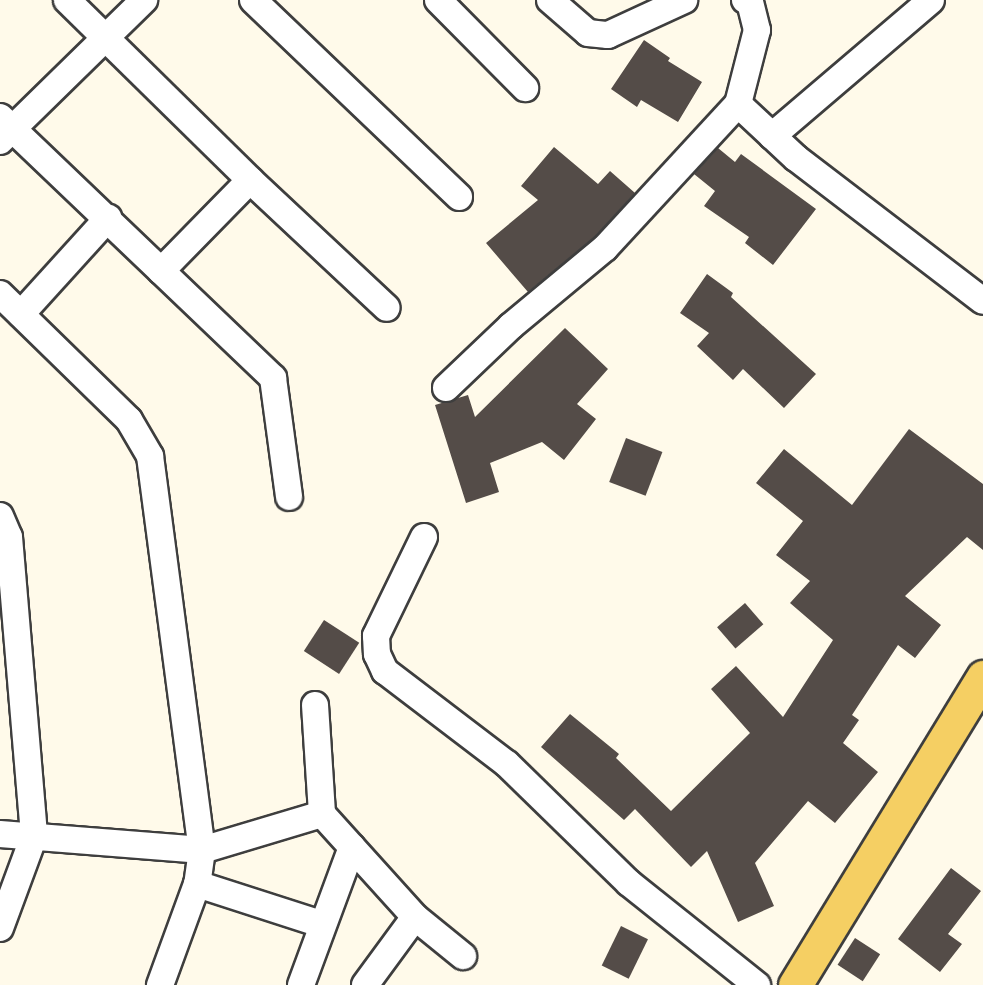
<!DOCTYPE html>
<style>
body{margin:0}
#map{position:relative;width:983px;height:985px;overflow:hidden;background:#fffaea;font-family:Spectral,serif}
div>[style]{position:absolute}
.building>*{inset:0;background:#544c48;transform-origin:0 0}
.roads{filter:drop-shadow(2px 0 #3e3e3e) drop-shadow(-2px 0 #3e3e3e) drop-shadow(0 2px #3e3e3e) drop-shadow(0 -2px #3e3e3e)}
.minor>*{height:26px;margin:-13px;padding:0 13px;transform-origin:13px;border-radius:13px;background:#fff}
.primary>*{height:33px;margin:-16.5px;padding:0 16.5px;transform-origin:16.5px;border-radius:16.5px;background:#f5cf63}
span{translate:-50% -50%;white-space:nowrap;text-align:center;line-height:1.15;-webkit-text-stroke:6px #fff;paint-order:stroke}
</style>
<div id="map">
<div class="building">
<div style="clip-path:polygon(644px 40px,670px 58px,668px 61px,702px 82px,678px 122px,641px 100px,637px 107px,611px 89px)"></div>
<div style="clip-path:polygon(554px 147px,598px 184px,610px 171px,635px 193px,595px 237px,528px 292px,486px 243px,538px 200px,521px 186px)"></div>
<div style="clip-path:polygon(718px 148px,735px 162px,741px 154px,816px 209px,773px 265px,745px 243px,749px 237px,704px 206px,715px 191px,694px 174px)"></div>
<div style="clip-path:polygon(707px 274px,733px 293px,731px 297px,816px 374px,784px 408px,743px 369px,733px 380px,697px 346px,709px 333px,680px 313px)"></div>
<div style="clip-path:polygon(565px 328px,608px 369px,577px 404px,596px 419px,564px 460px,542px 442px,490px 463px,499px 492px,466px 503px,435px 405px,468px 395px,475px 417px)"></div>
<div style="clip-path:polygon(909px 429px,983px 484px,983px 550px,967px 537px,905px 596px,941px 625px,915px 658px,898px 645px,852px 715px,859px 720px,843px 743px,878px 772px,835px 823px,808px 801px,755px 863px,774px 906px,738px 922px,707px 851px,691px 867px,635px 809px,624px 820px,541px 747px,570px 714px,619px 754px,616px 758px,671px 811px,750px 733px,711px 689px,736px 666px,783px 717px,833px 640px,790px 603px,810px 581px,776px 555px,803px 521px,756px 483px,784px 449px,852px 505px)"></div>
<div style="left:626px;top:438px;width:39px;height:47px;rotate:21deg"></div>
<div style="left:745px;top:603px;width:28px;height:37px;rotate:49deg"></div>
<div style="left:324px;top:620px;width:42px;height:37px;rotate:33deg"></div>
<div style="clip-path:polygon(951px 868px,981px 891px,948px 934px,962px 944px,940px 972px,898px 939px)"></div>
<div style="left:621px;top:926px;width:30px;height:44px;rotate:26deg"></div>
<div style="left:855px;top:938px;width:30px;height:32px;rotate:33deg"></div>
</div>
<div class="roads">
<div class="minor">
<div style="left:67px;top:0;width:257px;rotate:44.5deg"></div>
<div style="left:250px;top:180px;width:187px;rotate:43.1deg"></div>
<div style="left:253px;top:0;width:285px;rotate:43.7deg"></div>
<div style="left:438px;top:0;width:124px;rotate:45.3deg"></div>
<div style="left:550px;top:0;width:50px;rotate:41deg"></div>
<div style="left:588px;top:33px;width:20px;rotate:6deg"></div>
<div style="left:608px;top:35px;width:84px;rotate:-24.7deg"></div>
<div style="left:745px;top:0;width:5px;rotate:22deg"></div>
<div style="left:750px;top:2px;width:29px;rotate:76deg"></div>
<div style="left:757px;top:30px;width:76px;rotate:104.4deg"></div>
<div style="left:738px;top:104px;width:79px;rotate:43deg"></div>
<div style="left:796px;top:158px;width:235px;rotate:37.4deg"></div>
<div style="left:0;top:117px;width:378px;rotate:43.7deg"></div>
<div style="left:273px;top:378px;width:120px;rotate:82.3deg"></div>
<div style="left:772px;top:136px;width:209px;rotate:-40.5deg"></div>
<div style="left:0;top:141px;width:202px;rotate:-44.4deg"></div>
<div style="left:161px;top:271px;width:127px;rotate:-45.6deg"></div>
<div style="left:0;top:294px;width:180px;rotate:44.3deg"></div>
<div style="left:129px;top:420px;width:42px;rotate:59.7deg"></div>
<div style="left:150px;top:456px;width:397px;rotate:82.5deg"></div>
<div style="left:202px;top:850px;width:34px;rotate:98deg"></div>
<div style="left:197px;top:884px;width:108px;rotate:110.1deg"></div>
<div style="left:21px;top:314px;width:130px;rotate:-47.8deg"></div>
<div style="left:446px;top:388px;width:90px;rotate:-43.6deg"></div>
<div style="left:511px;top:326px;width:122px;rotate:-39.7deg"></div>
<div style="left:605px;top:248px;width:196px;rotate:-47.3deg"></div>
<div style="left:0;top:516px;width:23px;rotate:67deg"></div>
<div style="left:9px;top:537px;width:300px;rotate:85.2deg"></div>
<div style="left:34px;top:836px;width:98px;rotate:110.3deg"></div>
<div style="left:424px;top:537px;width:110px;rotate:115.9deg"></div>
<div style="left:376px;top:636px;width:18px;rotate:87deg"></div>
<div style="left:377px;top:654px;width:19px;rotate:65deg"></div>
<div style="left:385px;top:671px;width:153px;rotate:37.3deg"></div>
<div style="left:507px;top:764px;width:170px;rotate:44.3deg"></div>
<div style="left:629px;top:883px;width:164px;rotate:38.6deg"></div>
<div style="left:315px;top:705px;width:109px;rotate:86.3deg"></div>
<div style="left:322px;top:814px;width:139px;rotate:47.9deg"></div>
<div style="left:415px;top:917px;width:62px;rotate:39.1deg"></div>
<div style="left:0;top:834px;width:203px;rotate:4.5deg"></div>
<div style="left:202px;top:850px;width:125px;rotate:-16.7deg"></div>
<div style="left:197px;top:884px;width:130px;rotate:17.9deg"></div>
<div style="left:301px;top:985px;width:147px;rotate:-69.7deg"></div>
<div style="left:365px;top:985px;width:84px;rotate:-53.7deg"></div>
</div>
<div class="primary">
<div style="left:795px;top:985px;width:361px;rotate:-58.6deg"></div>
</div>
</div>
</div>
